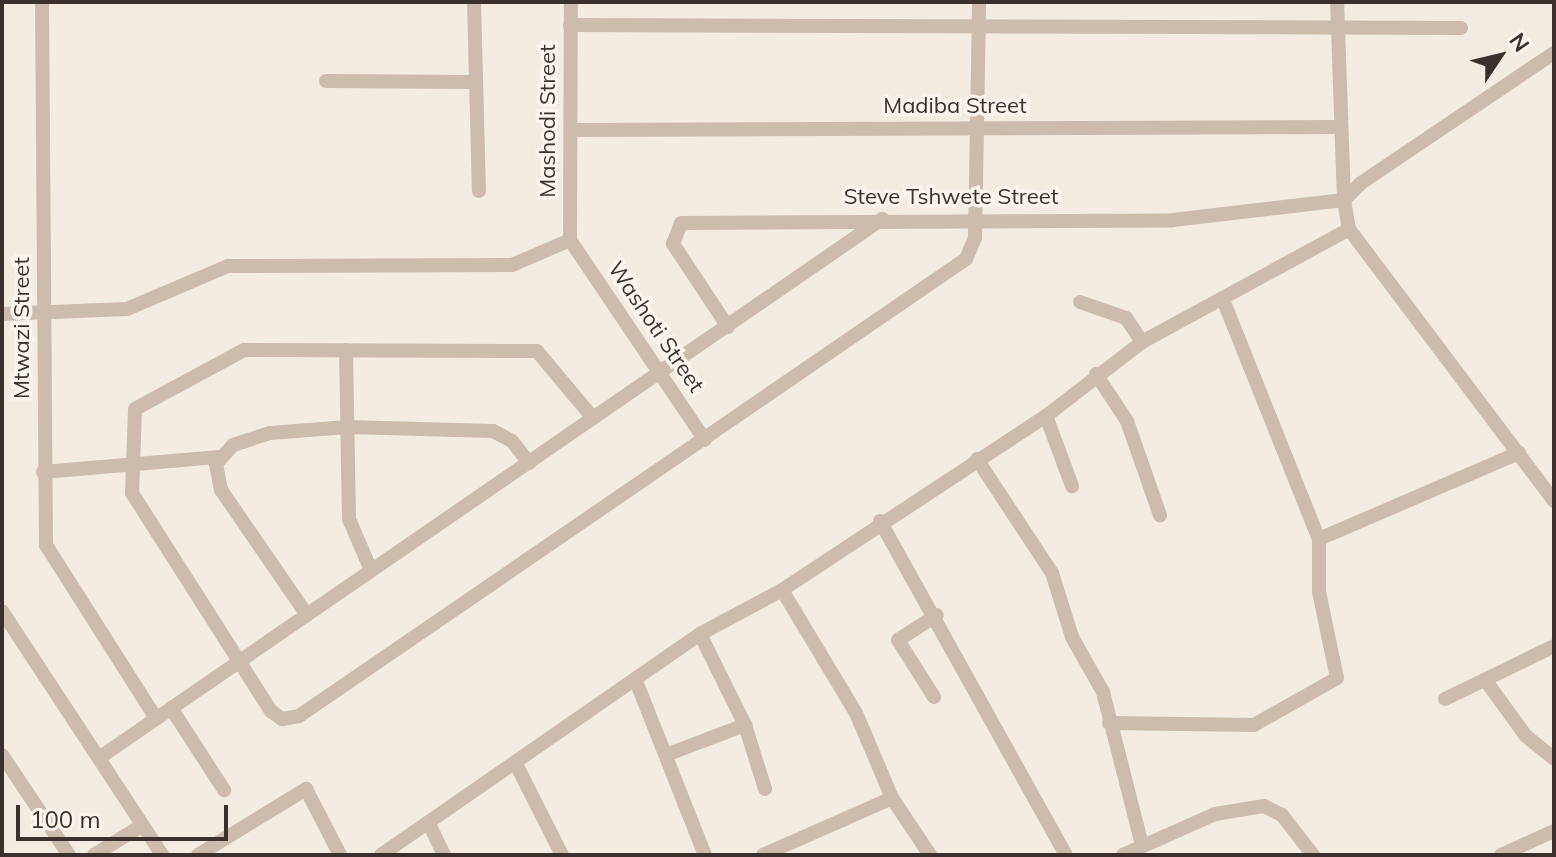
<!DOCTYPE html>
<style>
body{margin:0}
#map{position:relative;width:1556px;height:857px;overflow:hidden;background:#f4ebe1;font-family:Mulish,sans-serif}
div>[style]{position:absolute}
.minor>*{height:14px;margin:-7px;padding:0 7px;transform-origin:7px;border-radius:7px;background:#cdbbac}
span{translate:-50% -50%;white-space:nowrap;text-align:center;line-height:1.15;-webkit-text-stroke:7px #fbf5ee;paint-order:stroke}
.street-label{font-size:22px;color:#3b302b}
.frame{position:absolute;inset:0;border:4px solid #3b302b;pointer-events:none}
.north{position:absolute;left:1460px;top:16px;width:80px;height:80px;-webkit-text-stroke:6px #fbf5ee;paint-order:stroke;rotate:55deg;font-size:22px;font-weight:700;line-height:32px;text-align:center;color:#3b302b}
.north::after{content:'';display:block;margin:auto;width:28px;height:36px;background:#3b302b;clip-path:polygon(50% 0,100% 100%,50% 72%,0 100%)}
.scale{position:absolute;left:16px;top:805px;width:212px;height:36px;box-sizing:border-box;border:4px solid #3b302b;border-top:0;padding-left:10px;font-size:24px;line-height:28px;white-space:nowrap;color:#3b302b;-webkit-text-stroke:6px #fbf5ee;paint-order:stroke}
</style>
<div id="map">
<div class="minor">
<div style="left:42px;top:2px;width:543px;rotate:89.58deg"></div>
<div style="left:46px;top:545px;width:205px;rotate:57.6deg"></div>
<div style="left:474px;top:2px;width:189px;rotate:88.5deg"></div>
<div style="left:570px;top:25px;width:891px;rotate:0.19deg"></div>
<div style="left:326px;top:81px;width:148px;rotate:0.4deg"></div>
<div style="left:571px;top:130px;width:767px;rotate:-0.22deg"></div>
<div style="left:1349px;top:229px;width:341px;rotate:53deg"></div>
<div style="left:570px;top:240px;width:241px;rotate:56deg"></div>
<div style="left:570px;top:240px;width:238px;rotate:-89.8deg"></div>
<div style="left:1080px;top:302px;width:49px;rotate:19.2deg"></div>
<div style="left:1126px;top:318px;width:29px;rotate:56deg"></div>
<div style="left:1224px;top:302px;width:255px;rotate:68.2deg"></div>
<div style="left:2px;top:314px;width:125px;rotate:-2.3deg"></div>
<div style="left:127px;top:309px;width:110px;rotate:-23.1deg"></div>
<div style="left:228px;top:266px;width:284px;rotate:-0.2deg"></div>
<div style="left:512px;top:265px;width:63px;rotate:-23.3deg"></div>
<div style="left:728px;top:327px;width:100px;rotate:-123.5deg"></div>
<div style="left:673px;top:244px;width:22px;rotate:-69deg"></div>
<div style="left:681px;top:223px;width:492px;rotate:-0.3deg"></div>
<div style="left:1173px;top:220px;width:172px;rotate:-6.7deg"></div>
<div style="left:1344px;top:200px;width:198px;rotate:-92deg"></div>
<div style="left:346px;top:350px;width:169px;rotate:89deg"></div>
<div style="left:349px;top:519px;width:56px;rotate:66.7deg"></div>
<div style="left:1096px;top:374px;width:56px;rotate:56.6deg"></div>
<div style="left:1127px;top:421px;width:100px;rotate:70.7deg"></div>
<div style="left:1046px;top:416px;width:75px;rotate:69.6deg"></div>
<div style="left:593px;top:418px;width:87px;rotate:-129.9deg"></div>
<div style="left:537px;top:351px;width:293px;rotate:-179.8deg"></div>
<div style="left:244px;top:350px;width:124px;rotate:151.6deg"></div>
<div style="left:135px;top:409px;width:84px;rotate:92deg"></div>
<div style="left:132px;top:493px;width:259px;rotate:57.5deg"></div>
<div style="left:271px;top:711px;width:14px;rotate:36deg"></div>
<div style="left:282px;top:719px;width:17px;rotate:-10deg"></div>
<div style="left:299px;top:716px;width:809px;rotate:-34.42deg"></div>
<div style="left:966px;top:259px;width:23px;rotate:-67deg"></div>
<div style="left:975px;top:238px;width:236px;rotate:-89deg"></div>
<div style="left:977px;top:459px;width:136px;rotate:56.7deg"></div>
<div style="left:1052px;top:573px;width:67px;rotate:72.6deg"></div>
<div style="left:1072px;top:637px;width:63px;rotate:60.6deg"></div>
<div style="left:1103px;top:692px;width:158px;rotate:75.7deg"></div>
<div style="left:43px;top:472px;width:177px;rotate:-4.9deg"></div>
<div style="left:880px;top:521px;width:382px;rotate:60.9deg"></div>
<div style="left:782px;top:590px;width:144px;rotate:59deg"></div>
<div style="left:856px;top:713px;width:92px;rotate:67deg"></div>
<div style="left:892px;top:798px;width:69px;rotate:56.3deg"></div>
<div style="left:2px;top:611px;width:292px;rotate:56.7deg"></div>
<div style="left:307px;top:615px;width:152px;rotate:-124.5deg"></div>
<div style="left:221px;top:490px;width:26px;rotate:-101deg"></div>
<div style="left:216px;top:464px;width:25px;rotate:-48deg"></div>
<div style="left:233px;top:445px;width:39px;rotate:-18deg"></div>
<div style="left:270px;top:433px;width:78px;rotate:-4.4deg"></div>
<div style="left:348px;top:427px;width:145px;rotate:1.6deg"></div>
<div style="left:493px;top:431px;width:21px;rotate:28deg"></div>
<div style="left:512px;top:441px;width:28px;rotate:52deg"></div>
<div style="left:700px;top:634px;width:102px;rotate:63.7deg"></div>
<div style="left:745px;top:725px;width:67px;rotate:72.6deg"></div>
<div style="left:636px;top:681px;width:187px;rotate:68.4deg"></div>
<div style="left:1486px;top:681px;width:68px;rotate:54deg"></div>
<div style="left:1526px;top:736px;width:36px;rotate:39deg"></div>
<div style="left:934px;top:697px;width:67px;rotate:-122.3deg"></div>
<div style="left:898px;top:640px;width:46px;rotate:-32.7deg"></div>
<div style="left:1445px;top:699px;width:121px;rotate:-25.9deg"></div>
<div style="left:171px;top:708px;width:98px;rotate:57.1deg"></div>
<div style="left:1109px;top:723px;width:145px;rotate:0.8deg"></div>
<div style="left:1254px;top:725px;width:95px;rotate:-29.5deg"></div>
<div style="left:1337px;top:678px;width:88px;rotate:-101.8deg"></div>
<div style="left:1319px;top:592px;width:53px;rotate:-90deg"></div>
<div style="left:1319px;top:539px;width:218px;rotate:-23.3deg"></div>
<div style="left:2px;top:755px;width:120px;rotate:56.2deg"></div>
<div style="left:666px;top:755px;width:85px;rotate:-20.8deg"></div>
<div style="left:99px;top:758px;width:951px;rotate:-34.54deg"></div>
<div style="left:516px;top:764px;width:102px;rotate:63.2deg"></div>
<div style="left:429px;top:824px;width:34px;rotate:64deg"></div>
<div style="left:94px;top:855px;width:57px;rotate:-31.5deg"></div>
<div style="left:198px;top:855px;width:127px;rotate:-31.4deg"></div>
<div style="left:306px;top:789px;width:74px;rotate:62.7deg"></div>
<div style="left:381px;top:855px;width:388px;rotate:-34.7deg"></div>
<div style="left:700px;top:634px;width:93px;rotate:-28.2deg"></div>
<div style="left:782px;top:590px;width:316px;rotate:-33.4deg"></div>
<div style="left:1046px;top:416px;width:121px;rotate:-37.6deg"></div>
<div style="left:1142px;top:342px;width:236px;rotate:-28.6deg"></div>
<div style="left:1349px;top:229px;width:29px;rotate:-100deg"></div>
<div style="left:1344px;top:200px;width:24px;rotate:-45deg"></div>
<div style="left:1361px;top:183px;width:233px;rotate:-34deg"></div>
<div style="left:763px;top:855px;width:141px;rotate:-23.8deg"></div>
<div style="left:1123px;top:855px;width:101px;rotate:-24deg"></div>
<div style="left:1215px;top:814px;width:50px;rotate:-9.3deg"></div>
<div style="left:1264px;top:806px;width:20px;rotate:27deg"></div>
<div style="left:1282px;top:815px;width:51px;rotate:52.2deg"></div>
<div style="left:1501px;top:855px;width:58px;rotate:-24.4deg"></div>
</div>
<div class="street-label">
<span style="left:955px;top:106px">Madiba Street</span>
<span style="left:548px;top:121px;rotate:-90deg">Mashodi Street</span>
<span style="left:951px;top:197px">Steve Tshwete Street</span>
<span style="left:656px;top:327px;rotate:56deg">Washoti Street</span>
<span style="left:22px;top:328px;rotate:-90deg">Mtwazi Street</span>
</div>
<div class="frame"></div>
<div class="north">N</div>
<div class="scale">100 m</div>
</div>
